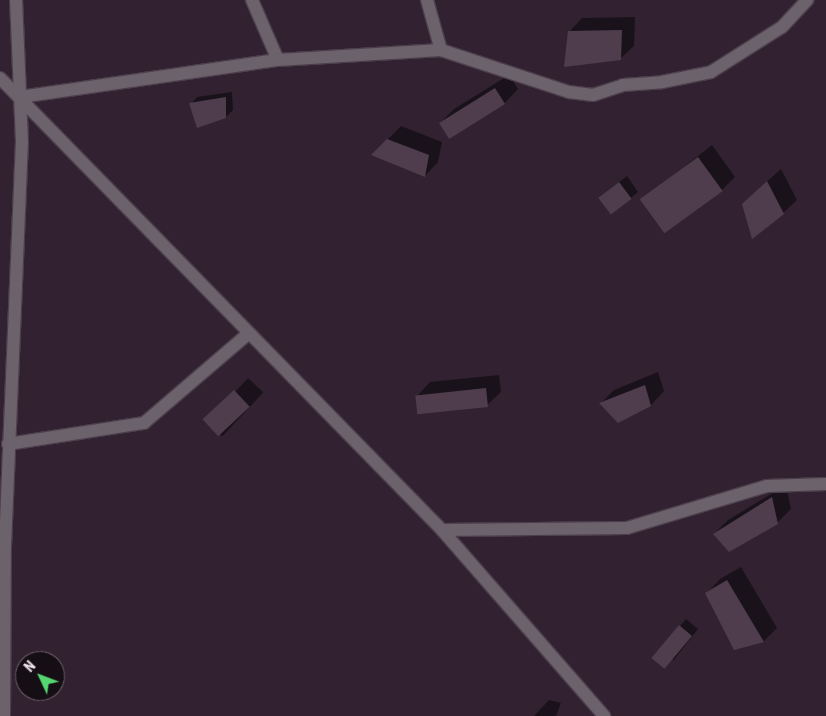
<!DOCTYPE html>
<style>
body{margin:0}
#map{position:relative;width:826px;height:716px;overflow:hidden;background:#322231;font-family:"Roboto Condensed",sans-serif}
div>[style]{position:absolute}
.shadow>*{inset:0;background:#0007;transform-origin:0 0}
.building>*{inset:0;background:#4f3d4e;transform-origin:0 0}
.roads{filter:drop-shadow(1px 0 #4d3e4c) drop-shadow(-1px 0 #4d3e4c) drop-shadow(0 1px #4d3e4c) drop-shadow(0 -1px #4d3e4c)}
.minor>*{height:12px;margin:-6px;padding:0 6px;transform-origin:6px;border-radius:6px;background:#6b626b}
span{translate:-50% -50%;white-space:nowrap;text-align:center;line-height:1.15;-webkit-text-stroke:5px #160e15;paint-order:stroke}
.north{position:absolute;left:15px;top:651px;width:50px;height:50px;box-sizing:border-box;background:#160e15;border:1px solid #6e656d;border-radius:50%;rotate:313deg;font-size:14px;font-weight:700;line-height:20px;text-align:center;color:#f2e7f1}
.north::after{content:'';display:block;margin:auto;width:18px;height:22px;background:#55d671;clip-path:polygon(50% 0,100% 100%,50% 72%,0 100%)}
</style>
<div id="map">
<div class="shadow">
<div style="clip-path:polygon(635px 17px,634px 46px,620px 59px,569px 32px,582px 18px)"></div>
<div style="clip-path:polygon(509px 75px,518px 89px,505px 103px,448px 136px,441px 122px,454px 109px)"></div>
<div style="clip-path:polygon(232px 92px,233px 110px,226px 117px,191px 104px,197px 97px)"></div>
<div style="clip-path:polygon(401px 126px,442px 142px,438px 162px,425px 176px,388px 139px)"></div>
<div style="clip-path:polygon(712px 145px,735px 177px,722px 190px,642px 200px)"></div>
<div style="clip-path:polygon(781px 169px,797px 200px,783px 213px,757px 190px)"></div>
<div style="clip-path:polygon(627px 176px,638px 192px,631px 198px,599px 197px)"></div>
<div style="clip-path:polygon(658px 372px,664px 391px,651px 405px,618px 421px,601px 403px,614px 390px)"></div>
<div style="clip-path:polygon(499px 375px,501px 392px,487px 405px,417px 396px,430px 382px)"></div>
<div style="left:248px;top:378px;width:21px;height:60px;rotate:43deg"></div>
<div style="clip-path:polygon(786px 485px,791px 509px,777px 523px,714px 534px,728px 520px)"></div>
<div style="clip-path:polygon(741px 567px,777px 628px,764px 641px,735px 649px,707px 593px,720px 579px)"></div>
<div style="clip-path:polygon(686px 619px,698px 629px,673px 661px,680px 626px)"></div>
<div style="clip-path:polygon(549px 700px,561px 703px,556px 716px,534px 716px)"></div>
</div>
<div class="building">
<div style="clip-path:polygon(622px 30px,621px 60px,564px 67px,568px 31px)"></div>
<div style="left:495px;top:88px;width:19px;height:66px;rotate:58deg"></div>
<div style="clip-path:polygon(226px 97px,226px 118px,197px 128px,189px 103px)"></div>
<div style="clip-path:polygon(387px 139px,429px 155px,425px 177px,371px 155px)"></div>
<div style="left:698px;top:157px;width:42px;height:72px;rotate:54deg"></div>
<div style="clip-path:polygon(767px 181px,784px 214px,752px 239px,742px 204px)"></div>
<div style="left:619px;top:182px;width:21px;height:26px;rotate:53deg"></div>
<div style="clip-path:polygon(645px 385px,651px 406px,618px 423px,599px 403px)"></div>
<div style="left:486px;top:388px;width:19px;height:71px;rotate:84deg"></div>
<div style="left:234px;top:390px;width:23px;height:43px;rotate:47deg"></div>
<div style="clip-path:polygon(772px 497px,778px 524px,729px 552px,713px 534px)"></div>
<div style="clip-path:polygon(727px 580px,764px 642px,734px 650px,705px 593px)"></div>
<div style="left:679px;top:625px;width:17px;height:43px;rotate:40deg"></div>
</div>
<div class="roads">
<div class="minor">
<div style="left:252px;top:0;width:65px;rotate:66.6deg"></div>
<div style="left:427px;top:0;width:52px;rotate:74.4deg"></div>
<div style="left:0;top:78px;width:632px;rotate:45.64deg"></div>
<div style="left:442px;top:530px;width:247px;rotate:48.9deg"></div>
<div style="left:20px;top:97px;width:261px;rotate:-8.2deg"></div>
<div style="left:278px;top:60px;width:163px;rotate:-3.5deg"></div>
<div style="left:441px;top:50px;width:135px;rotate:18.2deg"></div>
<div style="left:569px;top:92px;width:24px;rotate:7deg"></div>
<div style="left:593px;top:95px;width:32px;rotate:-18deg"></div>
<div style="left:623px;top:85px;width:39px;rotate:-4deg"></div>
<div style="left:662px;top:82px;width:50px;rotate:-11.5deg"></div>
<div style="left:711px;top:72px;width:84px;rotate:-32.4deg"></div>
<div style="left:782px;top:27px;width:37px;rotate:-47deg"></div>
<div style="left:8px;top:444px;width:138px;rotate:-8.8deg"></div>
<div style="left:144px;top:423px;width:137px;rotate:-40.6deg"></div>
<div style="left:442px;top:530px;width:185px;rotate:-0.6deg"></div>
<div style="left:627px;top:528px;width:146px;rotate:-16.7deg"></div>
<div style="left:767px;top:486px;width:59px;rotate:-1.9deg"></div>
<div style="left:4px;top:716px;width:170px;rotate:-89.7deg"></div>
<div style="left:5px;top:546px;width:404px;rotate:-87.6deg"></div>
<div style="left:22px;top:142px;width:142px;rotate:-92.4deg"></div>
</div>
</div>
<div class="north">N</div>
</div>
